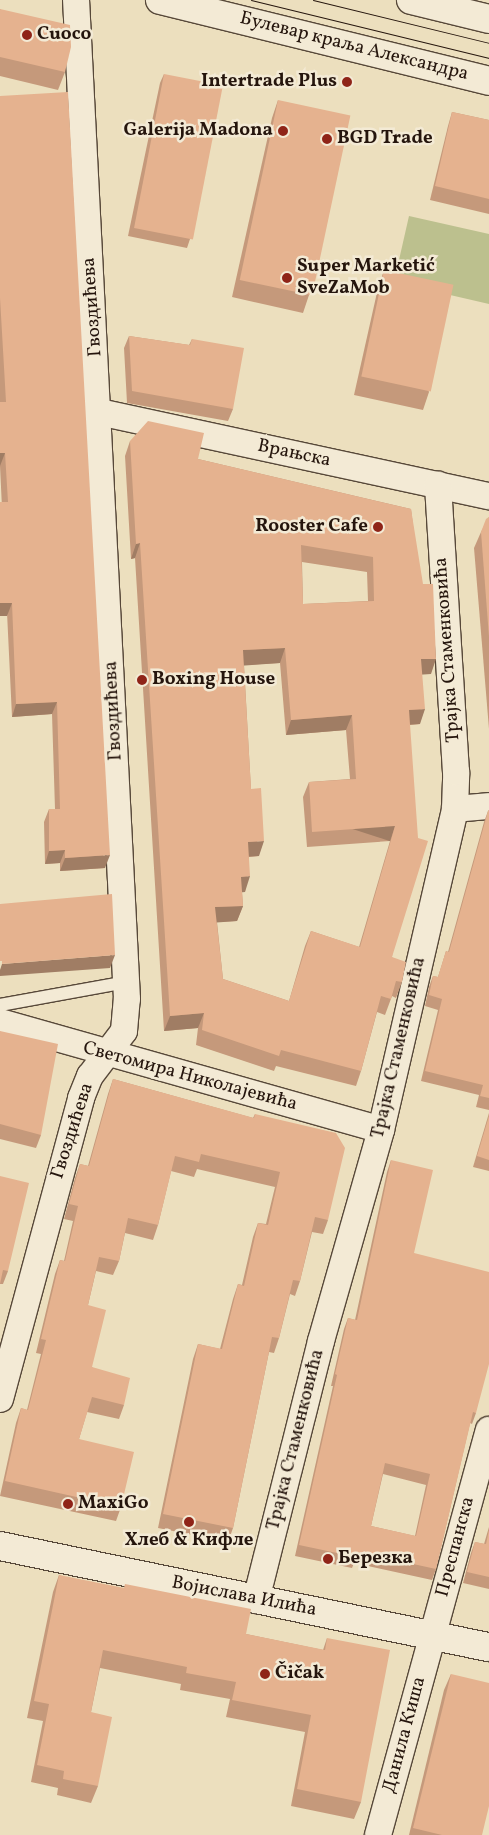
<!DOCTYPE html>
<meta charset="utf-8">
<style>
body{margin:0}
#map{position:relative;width:489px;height:1835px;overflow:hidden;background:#ecdfbe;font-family:Vollkorn,serif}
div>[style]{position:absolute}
.green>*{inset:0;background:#bcc08e}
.roads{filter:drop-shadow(1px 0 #574839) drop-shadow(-1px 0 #574839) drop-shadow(0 1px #574839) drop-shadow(0 -1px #574839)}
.lane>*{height:12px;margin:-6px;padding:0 6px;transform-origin:6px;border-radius:6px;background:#f3ead5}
.street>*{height:26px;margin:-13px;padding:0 13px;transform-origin:13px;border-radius:13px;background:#f3ead5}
.secondary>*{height:28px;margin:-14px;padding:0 14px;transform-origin:14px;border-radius:14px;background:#f3ead5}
.tram>*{height:1px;margin:-0.5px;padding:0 0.5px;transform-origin:0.5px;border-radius:0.5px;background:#25150d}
.wall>*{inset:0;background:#c5997b}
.shaded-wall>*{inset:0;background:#a07d64;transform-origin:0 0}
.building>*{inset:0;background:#e5b28f;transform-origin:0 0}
.dots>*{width:14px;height:14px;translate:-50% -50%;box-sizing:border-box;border:2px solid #f3ead5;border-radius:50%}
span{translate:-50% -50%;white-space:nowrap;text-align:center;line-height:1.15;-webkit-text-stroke:5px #f3ead5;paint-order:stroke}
.poi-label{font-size:19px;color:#25150d;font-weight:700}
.left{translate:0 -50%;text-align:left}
.right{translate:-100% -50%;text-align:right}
.street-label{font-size:19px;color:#25150d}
</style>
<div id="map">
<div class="green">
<div style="clip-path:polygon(409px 216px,489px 234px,489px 304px,394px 282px)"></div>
</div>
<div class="roads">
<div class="lane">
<div style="left:0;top:1005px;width:128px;rotate:-10.3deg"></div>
</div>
<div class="street">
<div style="left:99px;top:412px;width:399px;rotate:12.2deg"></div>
<div style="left:455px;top:809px;width:34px;rotate:-5deg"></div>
<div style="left:0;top:1022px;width:396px;rotate:15.8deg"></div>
<div style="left:0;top:1399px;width:312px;rotate:-74.9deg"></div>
<div style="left:81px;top:1098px;width:24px;rotate:-68deg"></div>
<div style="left:90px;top:1076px;width:56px;rotate:-52.9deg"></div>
<div style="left:124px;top:1031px;width:32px;rotate:-85deg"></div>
<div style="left:127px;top:999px;width:1000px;rotate:-92.92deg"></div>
<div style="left:256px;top:1600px;width:267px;rotate:-75.9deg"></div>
<div style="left:321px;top:1341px;width:219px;rotate:-74.1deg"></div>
<div style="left:381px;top:1130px;width:329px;rotate:-77deg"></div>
<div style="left:455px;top:809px;width:37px;rotate:-88deg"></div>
<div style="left:456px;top:772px;width:288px;rotate:-93.6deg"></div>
<div style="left:378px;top:1835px;width:420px;rotate:-74.7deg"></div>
</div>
<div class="secondary">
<div style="left:160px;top:0;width:339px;rotate:13.8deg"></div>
<div style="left:411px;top:0;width:80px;rotate:13.7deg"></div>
<div style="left:0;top:1546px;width:499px;rotate:11.7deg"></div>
</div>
</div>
<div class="tram">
<div style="left:251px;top:0;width:245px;rotate:13.7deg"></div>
<div style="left:313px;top:0;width:181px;rotate:13.7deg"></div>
</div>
<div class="wall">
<div style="clip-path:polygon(0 9px,65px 72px,58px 90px,0 76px)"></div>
<div style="clip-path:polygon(164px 74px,190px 239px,187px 248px,128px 236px,160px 83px)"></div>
<div style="clip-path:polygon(0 96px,105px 868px,60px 871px,60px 863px,45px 864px,44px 822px,49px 809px,55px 809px,52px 714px,12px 717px,0 466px)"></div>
<div style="clip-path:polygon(278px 100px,309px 295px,303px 313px,232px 297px,272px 118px)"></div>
<div style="clip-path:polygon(452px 112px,489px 120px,489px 214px,430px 200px,448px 126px)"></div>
<div style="clip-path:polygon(384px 270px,429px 392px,423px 410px,354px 395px,378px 288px)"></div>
<div style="clip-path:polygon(129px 336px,189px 345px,192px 339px,233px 409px,228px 421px,127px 403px,124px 348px)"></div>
<div style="clip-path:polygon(evenodd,130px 441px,198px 459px,411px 509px,431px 674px,422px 674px,420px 724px,410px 725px,392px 957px,402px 982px,396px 998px,392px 996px,385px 1015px,377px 1012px,361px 1071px,356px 1086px,276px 1066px,274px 1071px,196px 1045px,198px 1028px,164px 1031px,135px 558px,131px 559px,125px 456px,130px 441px,302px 562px,367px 572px,368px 601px,303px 604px,302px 562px,130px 441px,280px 663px,286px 735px,346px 730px,350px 779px,309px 782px,303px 797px,307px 847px,390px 841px,359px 947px,311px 931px,305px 946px,289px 1001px,223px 979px,217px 922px,237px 921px,243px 906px,242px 892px,245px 892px,249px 857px,259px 856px,251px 789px,244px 665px,280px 663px)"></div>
<div style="clip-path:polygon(489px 517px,489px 729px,474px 548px,481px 532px)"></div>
<div style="clip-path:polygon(489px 810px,489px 1110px,476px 1107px,479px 1095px,421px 1081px,438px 1010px,425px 1006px,429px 987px,433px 976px,438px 977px,446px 951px,448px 952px,484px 822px,488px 811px)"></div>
<div style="clip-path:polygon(0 1031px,41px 1135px,36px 1148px,0 1139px)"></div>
<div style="clip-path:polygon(113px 1079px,253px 1118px,255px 1114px,328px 1220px,323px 1234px,312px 1232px,300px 1281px,295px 1296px,290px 1294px,279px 1338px,274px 1353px,269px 1352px,233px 1528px,228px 1542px,158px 1528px,193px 1359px,198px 1344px,220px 1349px,233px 1299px,238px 1284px,242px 1285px,253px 1237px,258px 1223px,266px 1224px,275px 1187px,197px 1169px,194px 1177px,171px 1171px,158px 1225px,153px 1240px,125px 1233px,119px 1261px,113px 1275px,96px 1271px,88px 1305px,92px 1367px,124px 1405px,119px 1419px,87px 1412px,79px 1439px,121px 1507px,116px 1521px,0 1496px,16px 1423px,21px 1408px,27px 1410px,41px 1354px,36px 1353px,55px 1274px,60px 1260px,64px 1261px,73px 1221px,64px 1219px,75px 1178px,80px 1164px,88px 1166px,108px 1094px)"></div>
<div style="clip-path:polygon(489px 1113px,489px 1171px,473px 1167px)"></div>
<div style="clip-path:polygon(evenodd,391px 1160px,414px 1253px,476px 1413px,472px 1424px,470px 1423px,436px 1569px,432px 1580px,354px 1563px,352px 1568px,295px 1556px,333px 1386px,331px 1386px,344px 1329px,348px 1318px,355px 1320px,387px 1172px,391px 1160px,383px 1474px,426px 1485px,415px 1536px,371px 1526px,383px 1474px)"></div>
<div style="clip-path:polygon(0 1176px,8px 1271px,3px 1284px,0 1284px)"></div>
<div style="clip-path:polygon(489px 1527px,489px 1589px,463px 1583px,471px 1553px,475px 1542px,484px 1544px)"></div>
<div style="clip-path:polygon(59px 1575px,246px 1634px,323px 1650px,327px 1638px,361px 1802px,354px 1819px,291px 1806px,305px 1732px,226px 1717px,230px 1699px,180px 1690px,181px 1684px,100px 1668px,91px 1712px,98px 1786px,91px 1803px,57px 1795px,58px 1788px,31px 1782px,43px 1721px,27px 1718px,53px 1592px)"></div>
<div style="clip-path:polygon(451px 1674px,482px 1835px,409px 1835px,444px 1690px)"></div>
</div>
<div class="shaded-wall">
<div style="clip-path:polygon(0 453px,5px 453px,0 466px)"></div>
<div style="clip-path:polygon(140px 543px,135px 558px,131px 559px,136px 544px)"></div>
<div style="clip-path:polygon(0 603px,12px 603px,7px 616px,0 616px)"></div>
<div style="clip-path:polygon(285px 648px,280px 663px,238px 666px,243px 650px)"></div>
<div style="clip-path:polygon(421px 659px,436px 659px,431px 674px,416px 675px)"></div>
<div style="clip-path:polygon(57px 702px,52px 714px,12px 717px,16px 704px)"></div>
<div style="clip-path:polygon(425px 709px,420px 724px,404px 725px,409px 710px)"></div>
<div style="clip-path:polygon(352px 715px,346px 730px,286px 735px,291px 720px)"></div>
<div style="left:395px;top:826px;width:16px;height:83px;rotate:108deg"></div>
<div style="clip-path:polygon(264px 841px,259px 856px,242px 857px,248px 842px)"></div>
<div style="clip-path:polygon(65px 850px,60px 863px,45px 864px,49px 851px)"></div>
<div style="clip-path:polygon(110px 855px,105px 868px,60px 871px,65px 858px)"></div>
<div style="clip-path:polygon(250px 876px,245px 892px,235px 893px,241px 877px)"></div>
<div style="clip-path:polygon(243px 906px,237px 921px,210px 923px,215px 907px)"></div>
<div style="clip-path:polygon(115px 955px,110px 968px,0 976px,0 970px,2px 964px)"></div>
<div style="clip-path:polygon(204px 1013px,198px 1028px,164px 1031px,170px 1016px)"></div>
</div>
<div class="building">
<div style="clip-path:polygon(0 9px,70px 25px,71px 47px,65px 72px,0 57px)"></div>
<div style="left:164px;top:74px;width:60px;height:157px;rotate:11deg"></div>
<div style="clip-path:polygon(68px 92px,110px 855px,65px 858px,65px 850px,49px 851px,49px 809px,60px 809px,57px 702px,16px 704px,12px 603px,0 603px,0 502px,8px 502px,5px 453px,0 453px,0 402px,6px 402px,0 298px,0 96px)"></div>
<div style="left:278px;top:100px;width:74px;height:184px;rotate:12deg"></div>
<div style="clip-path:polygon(452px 112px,489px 120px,489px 199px,435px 186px)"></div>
<div style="left:384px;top:270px;width:71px;height:109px;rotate:12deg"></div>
<div style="clip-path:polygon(129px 336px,190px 345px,192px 339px,244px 348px,233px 409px,132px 391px)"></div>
<div style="clip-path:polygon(evenodd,148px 421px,204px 433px,198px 459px,411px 509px,423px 584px,433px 584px,436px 659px,421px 659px,425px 709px,409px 710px,418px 838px,428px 841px,392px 957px,406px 962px,402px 982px,396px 981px,391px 999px,381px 996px,361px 1071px,281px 1050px,279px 1056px,202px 1030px,204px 1013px,170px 1016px,140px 543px,136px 544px,130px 441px,148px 421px,301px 545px,373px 557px,374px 601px,303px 604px,301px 545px,148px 421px,285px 648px,291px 720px,352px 715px,356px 779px,309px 782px,312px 832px,395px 826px,360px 947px,311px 931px,289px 1001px,223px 979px,215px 907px,243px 906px,241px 877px,250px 876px,248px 842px,264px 841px,261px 788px,251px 789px,243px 650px,285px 648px)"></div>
<div style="clip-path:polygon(489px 517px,489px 637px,481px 532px,486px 519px)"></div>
<div style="clip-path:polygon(489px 810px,489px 1098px,480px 1096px,483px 1085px,425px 1071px,442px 999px,429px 995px,433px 976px,438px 977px,446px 951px,449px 952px,488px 811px)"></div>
<div style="clip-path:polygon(112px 894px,115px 955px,2px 964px,2px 961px,0 961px,0 904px)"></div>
<div style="clip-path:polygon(0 1031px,58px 1044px,41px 1135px,0 1124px)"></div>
<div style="clip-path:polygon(113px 1079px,254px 1118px,255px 1114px,336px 1133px,345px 1148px,328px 1220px,315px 1217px,300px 1281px,293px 1280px,279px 1338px,272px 1337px,233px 1528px,163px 1514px,198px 1344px,222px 1349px,238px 1284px,244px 1286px,258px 1223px,268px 1225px,280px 1172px,201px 1154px,199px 1162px,175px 1156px,158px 1225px,128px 1218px,119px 1261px,99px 1257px,88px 1305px,106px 1310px,92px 1367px,130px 1378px,124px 1405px,92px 1397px,79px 1439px,134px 1452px,121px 1507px,5px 1481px,21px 1408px,28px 1410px,46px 1340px,41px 1339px,60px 1260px,65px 1261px,78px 1206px,69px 1204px,80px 1164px,89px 1166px)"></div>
<div style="clip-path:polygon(489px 1116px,489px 1160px,477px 1156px)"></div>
<div style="clip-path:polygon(evenodd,391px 1160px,433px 1170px,414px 1253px,489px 1272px,489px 1364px,476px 1413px,473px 1412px,436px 1569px,358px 1552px,356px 1557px,299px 1545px,337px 1375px,335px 1374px,348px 1318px,357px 1320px,391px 1160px,385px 1463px,430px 1474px,416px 1536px,371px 1526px,385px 1463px)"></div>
<div style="clip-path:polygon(0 1176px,29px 1183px,8px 1271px,3px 1270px,0 1284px)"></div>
<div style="clip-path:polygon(489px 1530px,489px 1577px,467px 1572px,475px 1542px,486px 1544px)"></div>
<div style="clip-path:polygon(59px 1575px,124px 1588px,125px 1584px,251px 1609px,246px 1634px,325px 1650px,327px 1638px,390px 1650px,361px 1802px,297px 1789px,311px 1715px,232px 1700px,236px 1682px,186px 1673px,187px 1667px,103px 1650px,91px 1712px,112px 1717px,98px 1786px,63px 1779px,64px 1771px,37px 1765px,49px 1704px,34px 1701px)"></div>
<div style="clip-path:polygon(451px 1674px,489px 1683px,489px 1806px,482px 1835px,442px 1835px,413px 1828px)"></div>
</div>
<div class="dots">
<div style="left:27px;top:35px;background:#8f2418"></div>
<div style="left:347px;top:82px;background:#8f2418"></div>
<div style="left:283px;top:131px;background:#8f2418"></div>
<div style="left:327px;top:139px;background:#8f2418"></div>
<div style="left:287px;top:278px;background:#8f2418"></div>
<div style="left:378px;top:527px;background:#8f2418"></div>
<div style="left:142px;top:680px;background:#8f2418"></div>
<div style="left:68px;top:1504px;background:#8f2418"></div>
<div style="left:189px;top:1522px;background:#8f2418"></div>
<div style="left:328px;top:1559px;background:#8f2418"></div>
<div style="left:265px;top:1674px;background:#8f2418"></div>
</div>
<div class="poi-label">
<span class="left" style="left:37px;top:35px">Cuoco</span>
<span class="right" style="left:337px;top:82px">Intertrade Plus</span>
<span class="right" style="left:273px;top:131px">Galerija Madona</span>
<span class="left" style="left:337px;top:139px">BGD Trade</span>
<span class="left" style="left:297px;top:278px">Super Marketić<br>SveZaMob</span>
<span class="right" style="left:368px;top:527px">Rooster Cafe</span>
<span class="left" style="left:152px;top:680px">Boxing House</span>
<span class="left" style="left:78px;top:1504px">MaxiGo</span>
<span style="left:189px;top:1541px">Хлеб &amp; Кифле</span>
<span class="left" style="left:338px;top:1559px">Березка</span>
<span class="left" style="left:275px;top:1674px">Čičak</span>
</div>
<div class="street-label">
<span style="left:354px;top:47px;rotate:14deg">Булевар краља Александра</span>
<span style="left:93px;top:307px;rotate:-94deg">Гвоздићева</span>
<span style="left:294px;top:454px;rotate:12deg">Врањска</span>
<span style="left:448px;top:650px;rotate:-94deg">Трајка Стаменковића</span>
<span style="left:114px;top:711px;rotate:-93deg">Гвоздићева</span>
<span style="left:399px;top:1048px;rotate:-77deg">Трајка Стаменковића</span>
<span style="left:190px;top:1077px;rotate:15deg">Светомира Николајевића</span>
<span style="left:73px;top:1131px;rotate:-72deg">Гвоздићева</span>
<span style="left:296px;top:1440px;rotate:-76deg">Трајка Стаменковића</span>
<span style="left:456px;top:1547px;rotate:-75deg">Преспанска</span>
<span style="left:244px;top:1597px;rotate:11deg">Војислава Илића</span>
<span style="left:405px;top:1735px;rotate:-75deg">Данила Киша</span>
</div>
</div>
